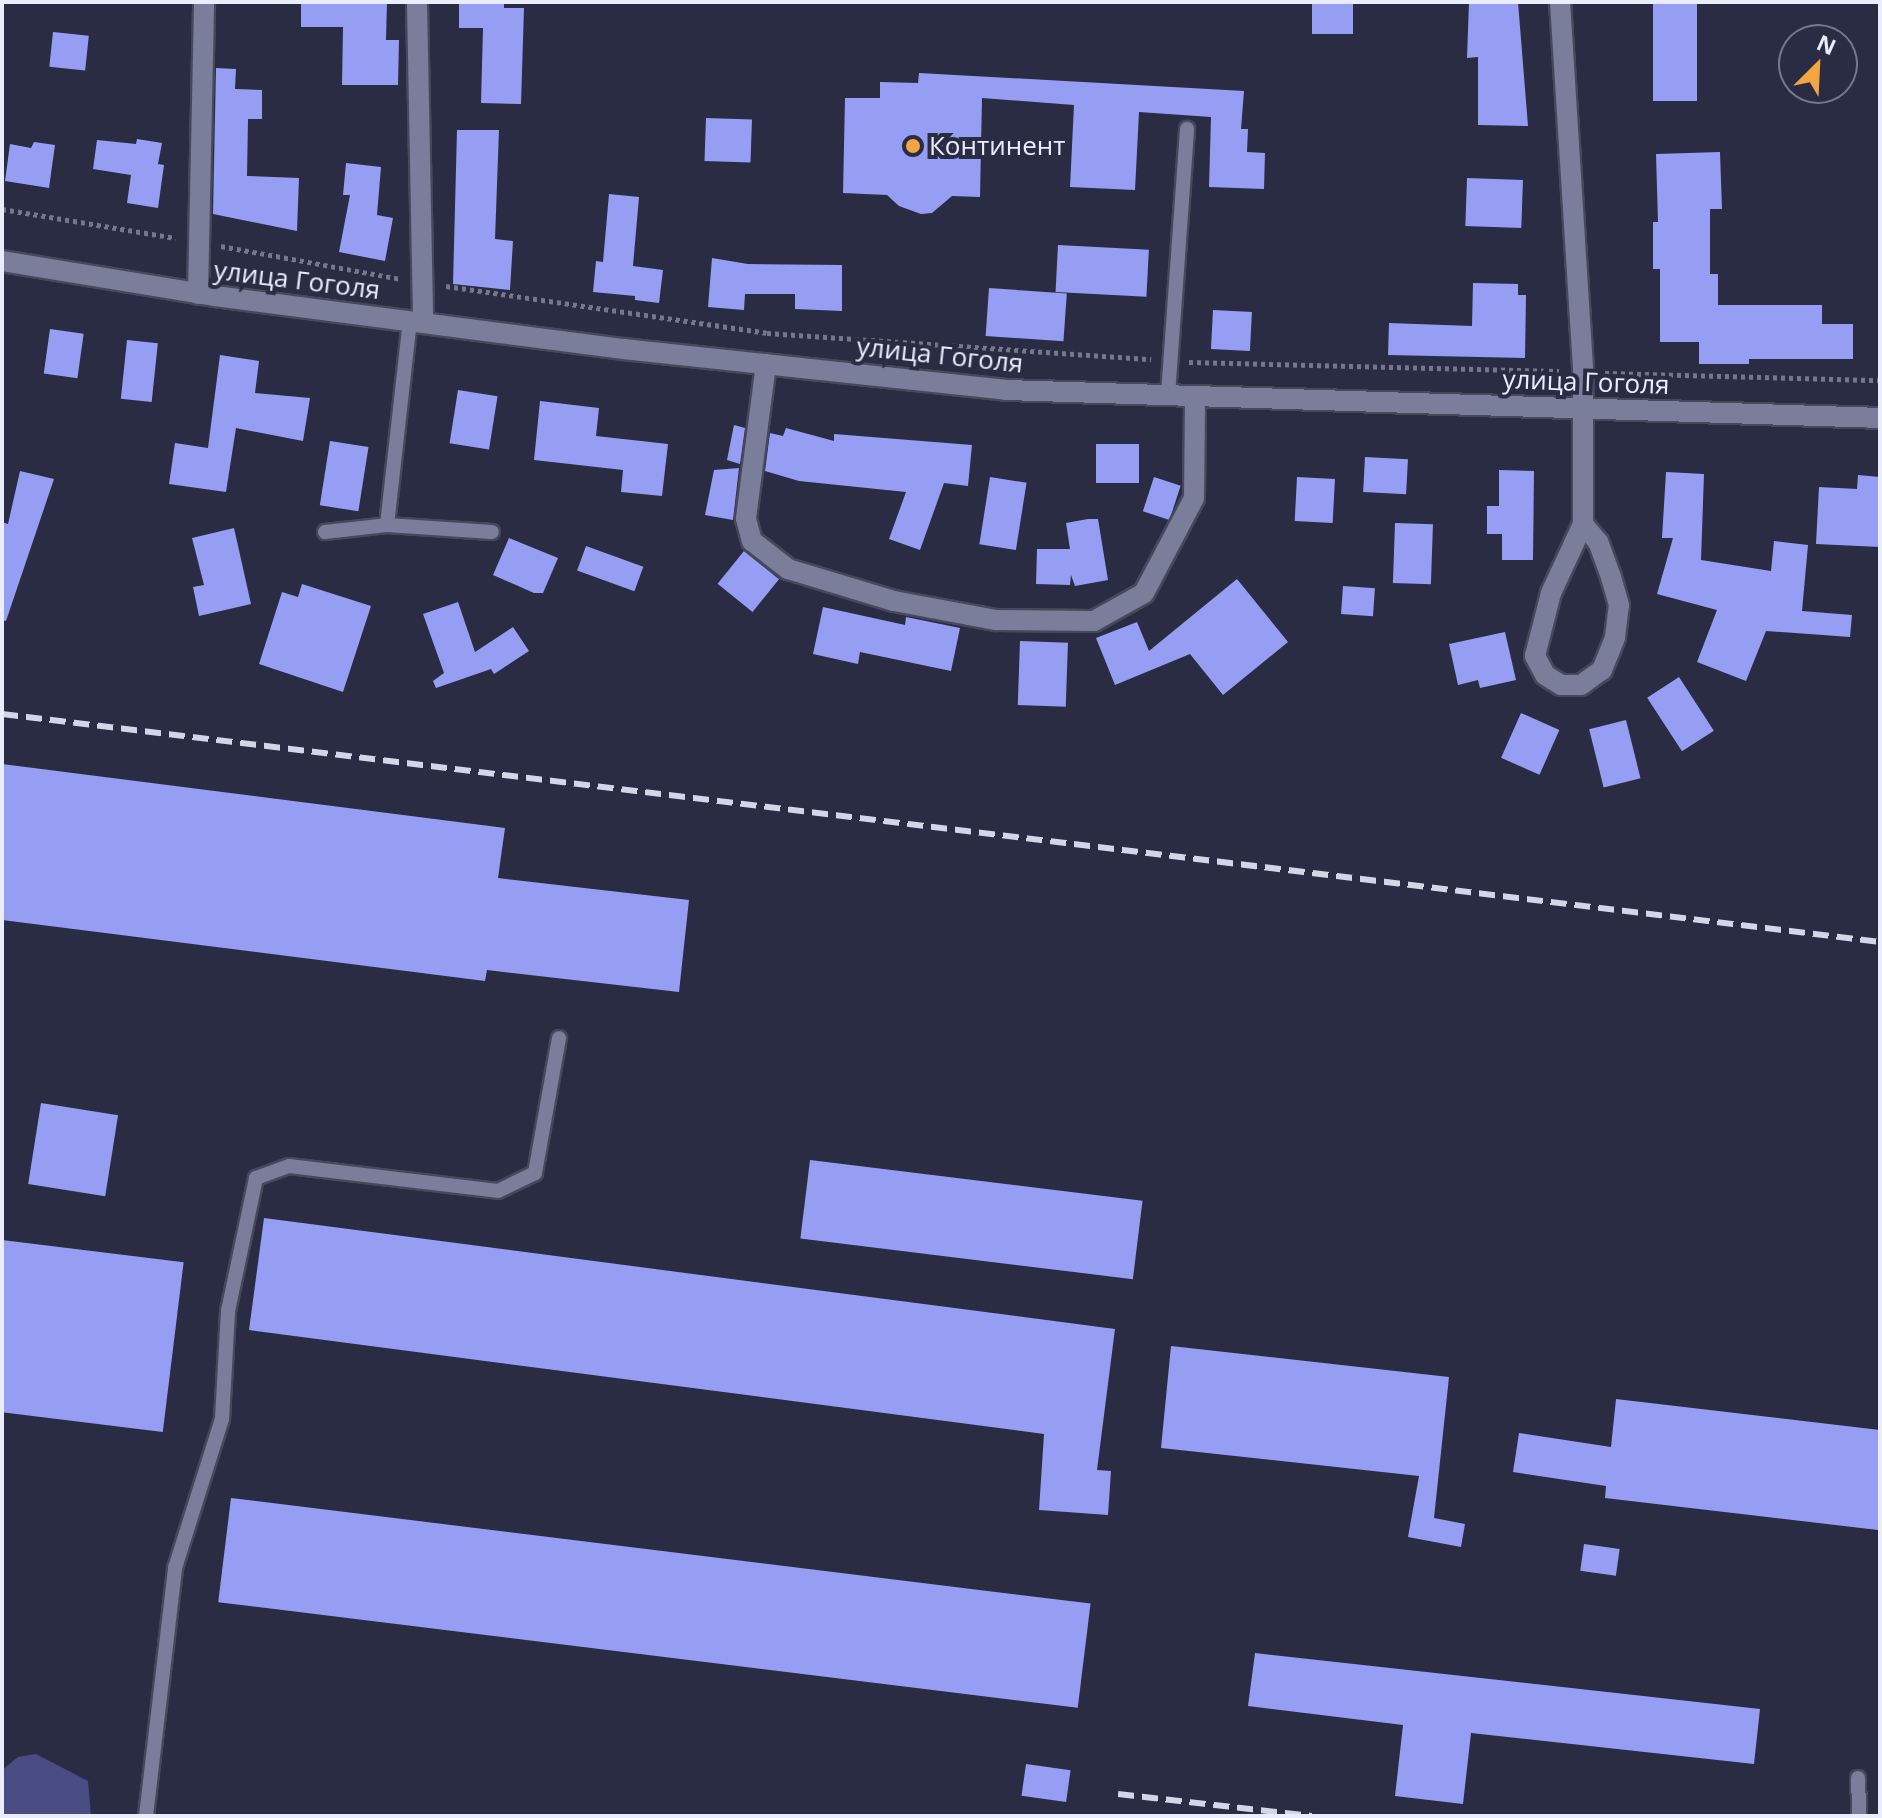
<!DOCTYPE html>
<meta charset="utf-8">
<style>
body{margin:0}
#map{position:relative;width:1882px;height:1818px;overflow:hidden;background:#2a2c44;font-family:"Open Sans",sans-serif}
div>[style]{position:absolute}
.green>*{inset:0;background:#484c83}
.building>*{inset:0;background:#969ef4;transform-origin:0 0}
.path>*{height:5px;margin-top:-2.5px;transform-origin:0;background:repeating-linear-gradient(90deg,#75788d 0 4px,transparent 0 8px)}
.roads{filter:drop-shadow(2px 0 #46485d) drop-shadow(-2px 0 #46485d) drop-shadow(0 2px #46485d) drop-shadow(0 -2px #46485d)}
.lane>*{height:14px;margin:-7px;padding:0 7px;transform-origin:7px;border-radius:7px;background:#7a7e9a}
.street>*{height:20px;margin:-10px;padding:0 10px;transform-origin:10px;border-radius:10px;background:#7a7e9a}
.secondary>*{height:20px;margin:-10px;padding:0 10px;transform-origin:10px;border-radius:10px;background:#7a7e9a}
.rail>*{height:6px;margin-top:-3px;transform-origin:0;background:repeating-linear-gradient(90deg,#d3d6e7 0 16px,transparent 0 24px)}
.dots>*{width:22px;height:22px;translate:-50% -50%;box-sizing:border-box;border:4px solid #2a2c44;border-radius:50%}
span{translate:-50% -50%;white-space:nowrap;text-align:center;line-height:1.15;-webkit-text-stroke:8px #2a2c44;paint-order:stroke}
.poi-label{font-size:26px;color:#eaedfd}
.left{translate:0 -50%;text-align:left}
.street-label{font-size:26px;color:#eaedfd}
.frame{position:absolute;inset:0;border:4px solid #eaedfd;pointer-events:none}
.north{position:absolute;left:1778px;top:24px;width:80px;height:80px;box-sizing:border-box;background:#2a2c44;border:2px solid #77798e;border-radius:50%;rotate:24deg;font-size:22px;font-weight:700;line-height:32px;text-align:center;color:#eaedfd}
.north::after{content:'';display:block;margin:auto;width:28px;height:36px;background:#f2a541;clip-path:polygon(50% 0,100% 100%,50% 72%,0 100%)}
</style>
<div id="map">
<div class="green">
<div style="clip-path:polygon(36px 1754px,88px 1781px,91px 1816px,2px 1816px,2px 1770px,18px 1757px)"></div>
</div>
<div class="building">
<div style="clip-path:polygon(301px 2px,387px 2px,386px 40px,399px 40px,398px 85px,342px 85px,343px 27px,301px 27px)"></div>
<div style="clip-path:polygon(459px 2px,504px 2px,504px 8px,524px 8px,521px 104px,481px 103px,483px 28px,459px 28px)"></div>
<div style="left:1312px;top:2px;width:41px;height:32px"></div>
<div style="clip-path:polygon(1469px 2px,1518px 2px,1528px 126px,1478px 125px,1478px 57px,1467px 58px)"></div>
<div style="left:1653px;top:2px;width:44px;height:99px"></div>
<div style="left:53px;top:32px;width:36px;height:35px;rotate:6deg"></div>
<div style="clip-path:polygon(216px 68px,236px 69px,235px 89px,262px 90px,262px 119px,248px 119px,247px 176px,299px 178px,297px 231px,213px 214px)"></div>
<div style="clip-path:polygon(919px 73px,1244px 91px,1241px 129px,1248px 129px,1247px 152px,1265px 153px,1264px 189px,1209px 187px,1211px 117px,1139px 112px,1135px 190px,1070px 187px,1074px 105px,982px 98px,980px 197px,952px 196px,932px 213px,921px 214px,899px 206px,887px 195px,843px 193px,845px 98px,880px 98px,880px 82px,918px 83px)"></div>
<div style="left:706px;top:118px;width:46px;height:43px;rotate:2deg"></div>
<div style="clip-path:polygon(457px 130px,499px 130px,495px 239px,513px 241px,510px 290px,453px 284px)"></div>
<div style="clip-path:polygon(137px 139px,162px 143px,158px 164px,164px 165px,158px 208px,127px 203px,131px 175px,93px 169px,97px 140px,136px 144px)"></div>
<div style="clip-path:polygon(34px 142px,55px 145px,49px 188px,5px 181px,10px 144px,31px 148px)"></div>
<div style="clip-path:polygon(1720px 152px,1722px 209px,1710px 209px,1710px 274px,1718px 274px,1718px 305px,1822px 305px,1822px 324px,1853px 324px,1853px 359px,1749px 359px,1749px 364px,1699px 364px,1699px 342px,1660px 342px,1660px 269px,1653px 269px,1653px 222px,1658px 222px,1656px 154px)"></div>
<div style="clip-path:polygon(346px 163px,381px 167px,377px 215px,393px 218px,385px 261px,339px 252px,350px 195px,343px 195px)"></div>
<div style="left:1467px;top:178px;width:56px;height:48px;rotate:2deg"></div>
<div style="clip-path:polygon(609px 194px,639px 197px,633px 266px,663px 270px,659px 303px,635px 300px,635px 296px,593px 292px,596px 261px,603px 262px)"></div>
<div style="left:1058px;top:245px;width:91px;height:47px;rotate:3deg"></div>
<div style="clip-path:polygon(712px 258px,748px 264px,842px 265px,842px 311px,795px 309px,795px 294px,745px 294px,744px 310px,708px 307px)"></div>
<div style="clip-path:polygon(1473px 283px,1518px 284px,1518px 295px,1526px 295px,1525px 358px,1388px 355px,1389px 323px,1472px 326px)"></div>
<div style="left:989px;top:288px;width:78px;height:48px;rotate:4deg"></div>
<div style="left:1213px;top:310px;width:39px;height:39px;rotate:3deg"></div>
<div style="left:50px;top:329px;width:34px;height:45px;rotate:8deg"></div>
<div style="left:127px;top:340px;width:31px;height:59px;rotate:6deg"></div>
<div style="clip-path:polygon(220px 355px,259px 361px,255px 393px,310px 398px,303px 441px,236px 428px,226px 492px,169px 484px,175px 443px,208px 448px)"></div>
<div style="left:458px;top:390px;width:40px;height:54px;rotate:9deg"></div>
<div style="clip-path:polygon(540px 401px,599px 408px,596px 436px,668px 444px,662px 496px,621px 492px,623px 470px,534px 460px)"></div>
<div style="clip-path:polygon(734px 425px,745px 428px,740px 464px,727px 460px)"></div>
<div style="clip-path:polygon(786px 428px,834px 441px,834px 434px,972px 445px,968px 486px,944px 483px,920px 550px,889px 539px,906px 492px,799px 481px,765px 471px,770px 433px,783px 436px)"></div>
<div style="left:330px;top:441px;width:39px;height:65px;rotate:9deg"></div>
<div style="left:1096px;top:444px;width:43px;height:39px"></div>
<div style="left:1365px;top:457px;width:43px;height:35px;rotate:3deg"></div>
<div style="clip-path:polygon(739px 468px,733px 520px,705px 515px,714px 470px)"></div>
<div style="clip-path:polygon(1499px 470px,1534px 471px,1533px 560px,1502px 560px,1502px 534px,1487px 534px,1487px 506px,1499px 506px)"></div>
<div style="clip-path:polygon(20px 471px,54px 479px,6px 621px,2px 620px,2px 522px,8px 524px)"></div>
<div style="clip-path:polygon(1666px 472px,1704px 474px,1701px 560px,1771px 571px,1774px 541px,1808px 545px,1802px 611px,1852px 615px,1850px 637px,1766px 631px,1746px 681px,1697px 662px,1717px 610px,1657px 594px,1673px 538px,1662px 538px)"></div>
<div style="clip-path:polygon(1858px 475px,1880px 477px,1880px 547px,1816px 544px,1819px 487px,1857px 489px)"></div>
<div style="left:990px;top:477px;width:37px;height:68px;rotate:9deg"></div>
<div style="left:1154px;top:477px;width:28px;height:36px;rotate:18deg"></div>
<div style="left:1297px;top:477px;width:38px;height:44px;rotate:3deg"></div>
<div style="clip-path:polygon(1088px 519px,1098px 519px,1108px 580px,1075px 586px,1071px 575px,1070px 585px,1036px 584px,1037px 549px,1070px 549px,1066px 523px)"></div>
<div style="left:1395px;top:523px;width:38px;height:60px;rotate:2deg"></div>
<div style="clip-path:polygon(234px 528px,251px 604px,199px 616px,193px 587px,204px 585px,192px 538px)"></div>
<div style="clip-path:polygon(509px 538px,558px 558px,543px 593px,534px 593px,493px 575px)"></div>
<div style="left:586px;top:546px;width:61px;height:26px;rotate:20deg"></div>
<div style="left:744px;top:551px;width:45px;height:42px;rotate:39deg"></div>
<div style="clip-path:polygon(1237px 579px,1288px 642px,1223px 695px,1190px 654px,1115px 685px,1096px 638px,1137px 622px,1149px 651px)"></div>
<div style="clip-path:polygon(302px 584px,371px 606px,343px 692px,259px 664px,282px 592px,298px 597px)"></div>
<div style="left:1343px;top:586px;width:32px;height:28px;rotate:4deg"></div>
<div style="clip-path:polygon(458px 602px,475px 652px,513px 627px,529px 651px,494px 674px,491px 669px,436px 688px,433px 681px,444px 673px,423px 614px)"></div>
<div style="clip-path:polygon(823px 607px,905px 625px,906px 617px,960px 628px,951px 671px,860px 652px,858px 664px,813px 654px)"></div>
<div style="clip-path:polygon(1505px 632px,1516px 680px,1480px 688px,1478px 680px,1458px 685px,1449px 644px)"></div>
<div style="left:1020px;top:641px;width:48px;height:64px;rotate:2deg"></div>
<div style="left:1679px;top:677px;width:64px;height:38px;rotate:57deg"></div>
<div style="left:1521px;top:713px;width:42px;height:49px;rotate:24deg"></div>
<div style="left:1626px;top:720px;width:60px;height:38px;rotate:76deg"></div>
<div style="clip-path:polygon(2px 764px,505px 828px,498px 878px,689px 900px,679px 992px,487px 970px,485px 981px,2px 920px)"></div>
<div style="left:41px;top:1103px;width:78px;height:82px;rotate:9deg"></div>
<div style="left:810px;top:1160px;width:335px;height:79px;rotate:7deg"></div>
<div style="clip-path:polygon(264px 1218px,1115px 1329px,1097px 1470px,1111px 1471px,1108px 1515px,1039px 1510px,1044px 1434px,249px 1330px)"></div>
<div style="left:2px;top:1240px;width:183px;height:171px;rotate:7deg"></div>
<div style="clip-path:polygon(1171px 1346px,1449px 1377px,1434px 1518px,1465px 1524px,1461px 1547px,1408px 1537px,1419px 1476px,1161px 1448px)"></div>
<div style="clip-path:polygon(1616px 1399px,1880px 1430px,1878px 1530px,1605px 1498px,1606px 1486px,1513px 1472px,1519px 1433px,1611px 1447px)"></div>
<div style="left:231px;top:1498px;width:866px;height:105px;rotate:7deg"></div>
<div style="left:1584px;top:1544px;width:36px;height:27px;rotate:8deg"></div>
<div style="clip-path:polygon(1255px 1653px,1760px 1709px,1754px 1764px,1471px 1733px,1463px 1804px,1395px 1796px,1403px 1725px,1248px 1706px)"></div>
<div style="left:1026px;top:1764px;width:45px;height:32px;rotate:8deg"></div>
</div>
<div class="path">
<div style="left:2px;top:209px;width:176px;rotate:9.5deg"></div>
<div style="left:221px;top:246px;width:182px;rotate:10.4deg"></div>
<div style="left:446px;top:286px;width:324px;rotate:8.3deg"></div>
<div style="left:767px;top:333px;width:385px;rotate:3.9deg"></div>
<div style="left:1189px;top:362px;width:370px;rotate:1.4deg"></div>
<div style="left:1605px;top:373px;width:275px;rotate:1.5deg"></div>
</div>
<div class="roads">
<div class="lane">
<div style="left:1168px;top:395px;width:267px;rotate:-85.9deg"></div>
<div style="left:387px;top:525px;width:205px;rotate:-83.6deg"></div>
<div style="left:325px;top:532px;width:62px;rotate:-6.4deg"></div>
<div style="left:387px;top:525px;width:105px;rotate:3.8deg"></div>
<div style="left:1858px;top:1778px;width:38px;rotate:88deg"></div>
<div style="left:146px;top:1816px;width:250px;rotate:-83.3deg"></div>
<div style="left:175px;top:1568px;width:156px;rotate:-72.5deg"></div>
<div style="left:222px;top:1419px;width:108px;rotate:-86.8deg"></div>
<div style="left:228px;top:1311px;width:136px;rotate:-78.1deg"></div>
<div style="left:256px;top:1178px;width:35px;rotate:-20deg"></div>
<div style="left:289px;top:1166px;width:210px;rotate:6.8deg"></div>
<div style="left:498px;top:1191px;width:41px;rotate:-25.9deg"></div>
<div style="left:535px;top:1173px;width:137px;rotate:-79.9deg"></div>
</div>
<div class="street">
<div style="left:417px;top:2px;width:320px;rotate:88.9deg"></div>
<div style="left:1560px;top:2px;width:371px;rotate:86.4deg"></div>
<div style="left:1583px;top:372px;width:152px;rotate:90deg"></div>
<div style="left:1583px;top:524px;width:76px;rotate:114.9deg"></div>
<div style="left:1551px;top:593px;width:65px;rotate:104.3deg"></div>
<div style="left:1535px;top:656px;width:21px;rotate:62deg"></div>
<div style="left:1545px;top:675px;width:19px;rotate:32deg"></div>
<div style="left:1561px;top:685px;width:20px"></div>
<div style="left:1581px;top:685px;width:26px;rotate:-36deg"></div>
<div style="left:1602px;top:670px;width:35px;rotate:-68deg"></div>
<div style="left:1615px;top:637px;width:32px;rotate:-83deg"></div>
<div style="left:1619px;top:605px;width:29px;rotate:-106deg"></div>
<div style="left:1611px;top:577px;width:37px;rotate:-110deg"></div>
<div style="left:1598px;top:542px;width:23px;rotate:-130deg"></div>
<div style="left:198px;top:294px;width:292px;rotate:-88.8deg"></div>
<div style="left:766px;top:364px;width:156px;rotate:97.4deg"></div>
<div style="left:746px;top:519px;width:23px;rotate:75deg"></div>
<div style="left:752px;top:541px;width:46px;rotate:37.9deg"></div>
<div style="left:788px;top:569px;width:111px;rotate:16.8deg"></div>
<div style="left:894px;top:601px;width:104px;rotate:10.6deg"></div>
<div style="left:996px;top:620px;width:98px;rotate:0.6deg"></div>
<div style="left:1094px;top:621px;width:57px;rotate:-29.2deg"></div>
<div style="left:1144px;top:593px;width:107px;rotate:-62.2deg"></div>
<div style="left:1194px;top:498px;width:102px;rotate:-89.4deg"></div>
</div>
<div class="secondary">
<div style="left:2px;top:261px;width:216px;rotate:9.3deg"></div>
<div style="left:215px;top:296px;width:412px;rotate:7.4deg"></div>
<div style="left:624px;top:349px;width:384px;rotate:6.1deg"></div>
<div style="left:1006px;top:390px;width:874px;rotate:1.83deg"></div>
</div>
</div>
<div class="rail">
<div style="left:2px;top:714px;width:1892px;rotate:6.92deg"></div>
<div style="left:1118px;top:1794px;width:195px;rotate:6.5deg"></div>
</div>
<div class="dots">
<div style="left:913px;top:146px;background:#f2a541"></div>
</div>
<div class="poi-label">
<span class="left" style="left:929px;top:146px">Континент</span>
</div>
<div class="street-label">
<span style="left:297px;top:280px;rotate:7deg">улица Гоголя</span>
<span style="left:940px;top:355px;rotate:6deg">улица Гоголя</span>
<span style="left:1586px;top:382px;rotate:2deg">улица Гоголя</span>
</div>
<div class="frame"></div>
<div class="north">N</div>
</div>
